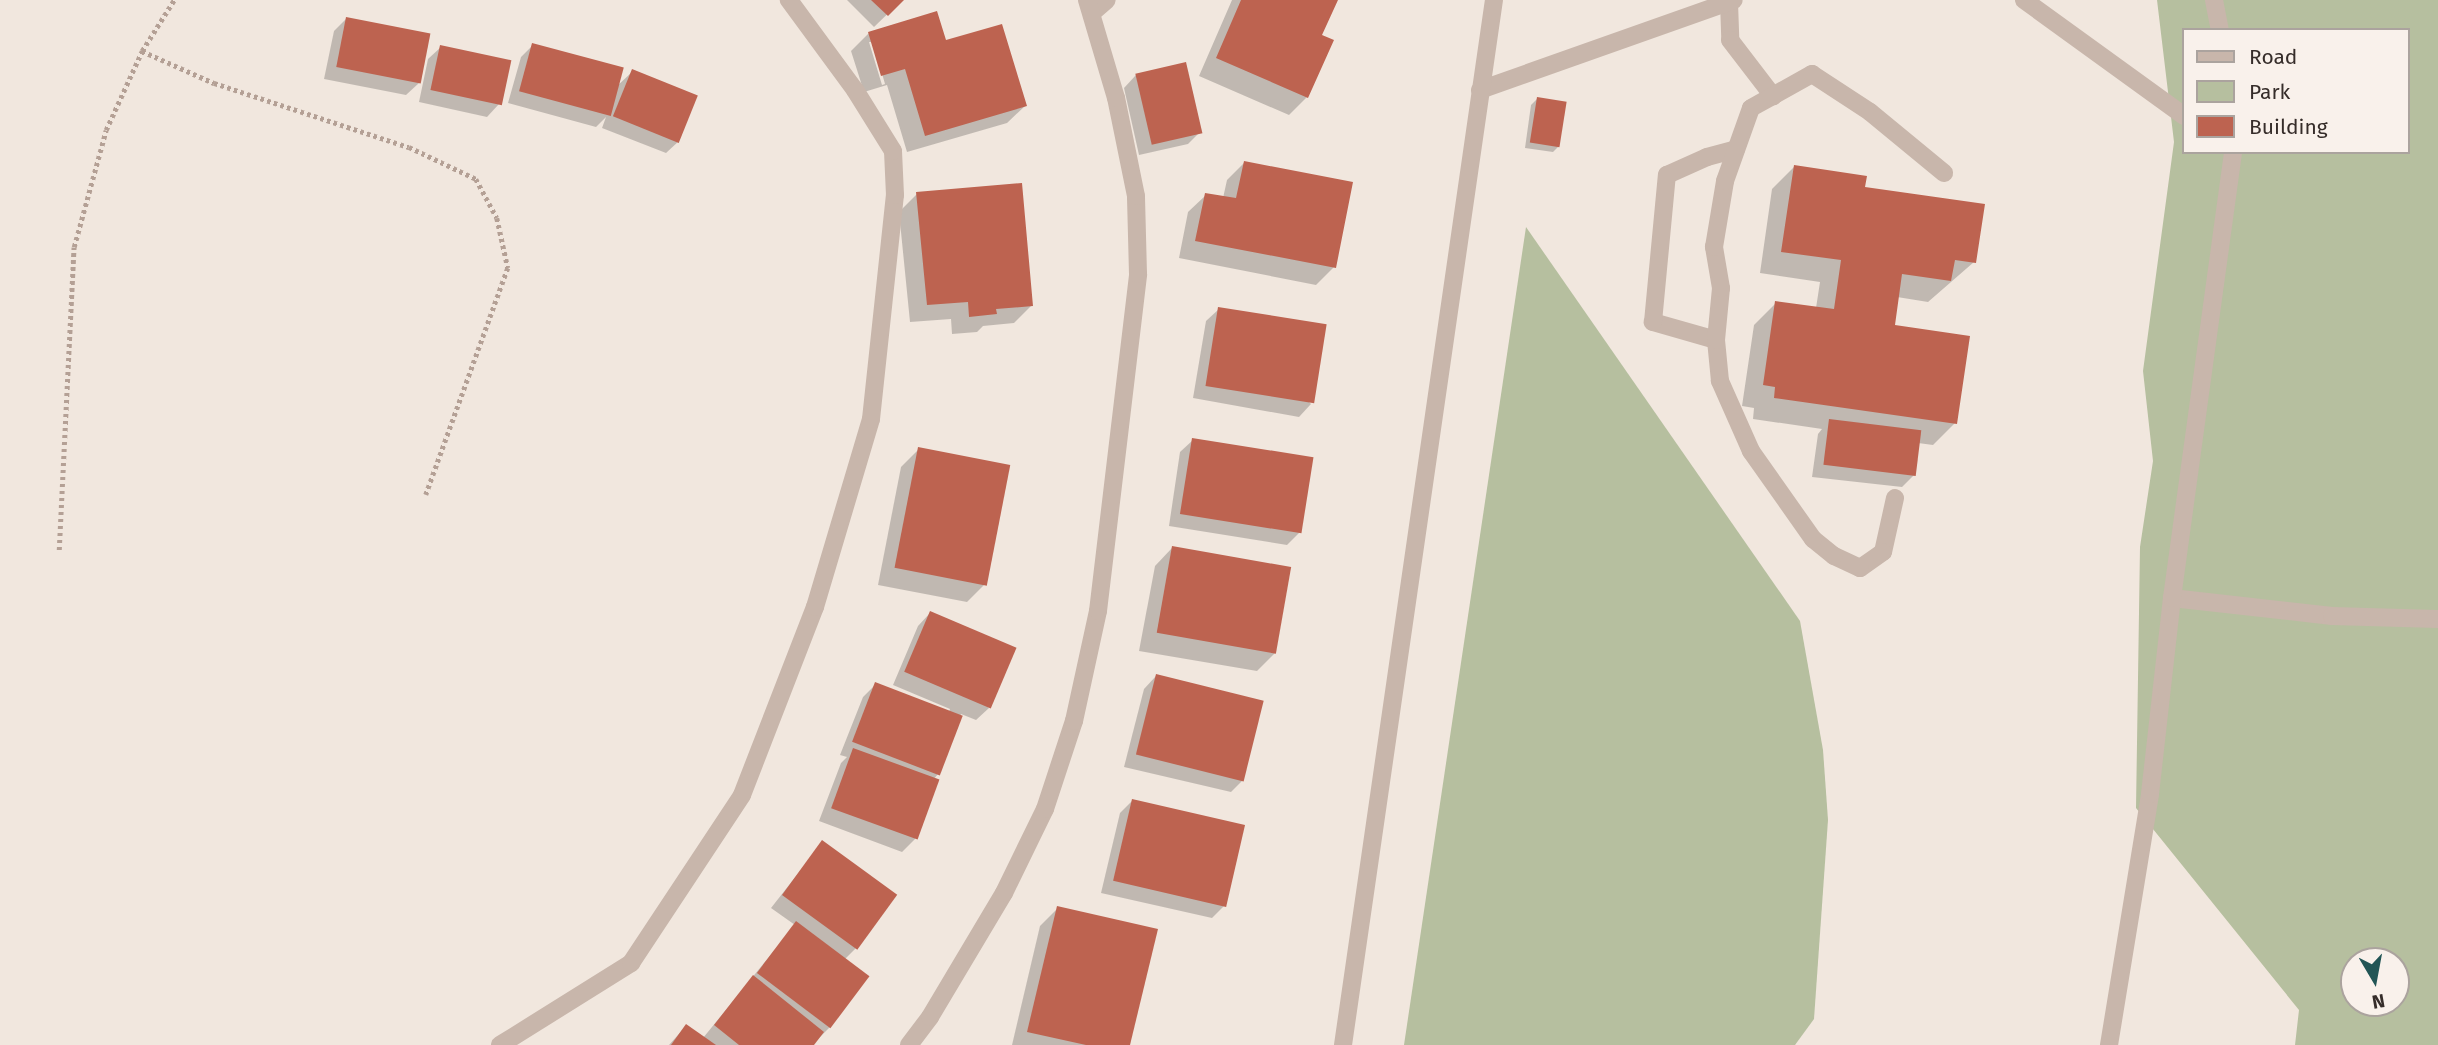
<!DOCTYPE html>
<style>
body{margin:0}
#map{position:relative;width:2438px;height:1045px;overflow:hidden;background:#f1e7de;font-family:"Fira Sans",sans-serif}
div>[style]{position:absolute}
.green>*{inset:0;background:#b6bf9f}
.shadow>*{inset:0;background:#0003}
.building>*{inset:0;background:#bd6350;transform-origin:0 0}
.path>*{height:4.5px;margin-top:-2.25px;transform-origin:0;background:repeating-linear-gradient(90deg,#b4a095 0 3.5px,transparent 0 7px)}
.minor>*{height:18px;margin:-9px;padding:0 9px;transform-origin:9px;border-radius:9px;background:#c8b6ab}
.tertiary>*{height:18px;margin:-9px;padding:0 9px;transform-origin:9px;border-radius:9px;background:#c8b6ab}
span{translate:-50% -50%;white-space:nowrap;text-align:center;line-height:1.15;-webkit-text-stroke:5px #f9f1eb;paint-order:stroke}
.legend{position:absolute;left:2182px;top:28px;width:228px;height:126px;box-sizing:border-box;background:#f9f1eb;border:2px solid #aba39e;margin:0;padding:9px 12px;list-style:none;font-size:21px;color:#362d2a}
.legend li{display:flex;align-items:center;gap:14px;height:35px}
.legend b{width:35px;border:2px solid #aba39e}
.north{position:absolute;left:2340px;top:947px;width:70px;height:70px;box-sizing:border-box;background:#f9f1eb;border:2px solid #aba39e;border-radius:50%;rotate:170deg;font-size:19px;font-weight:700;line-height:28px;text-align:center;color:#362d2a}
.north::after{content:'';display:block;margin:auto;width:24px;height:32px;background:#255;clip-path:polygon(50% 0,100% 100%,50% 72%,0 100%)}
</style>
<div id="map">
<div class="green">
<div style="clip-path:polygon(evenodd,2157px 0,2438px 0,2438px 1045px,2295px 1045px,2299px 1010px,2136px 808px,2140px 547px,2153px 461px,2143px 371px,2174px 142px,2157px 0,2184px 30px,2408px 30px,2408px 152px,2184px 152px,2184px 30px,2157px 0,2354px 961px,2396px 961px,2396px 1003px,2354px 1003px,2354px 961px)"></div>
<div style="clip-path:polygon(1526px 227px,1800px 621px,1823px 750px,1828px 820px,1814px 1019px,1795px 1045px,1404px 1045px)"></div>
</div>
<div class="shadow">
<div style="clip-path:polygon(847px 0,902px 0,874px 27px)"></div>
<div style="clip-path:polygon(1232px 0,1336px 0,1320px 36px,1307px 97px,1289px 115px,1199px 76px)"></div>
<div style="clip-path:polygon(346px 19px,419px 83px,406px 95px,324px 79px,334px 31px)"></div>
<div style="clip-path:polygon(evenodd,869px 33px,945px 42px,1025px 106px,1007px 123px,907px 152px,887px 85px,864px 92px,851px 51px,869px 33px,869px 42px,873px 42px,885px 84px,882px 85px,869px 42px)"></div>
<div style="clip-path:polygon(533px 45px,616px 87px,632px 72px,679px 141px,666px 153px,602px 128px,606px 117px,596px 127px,508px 103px,521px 57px)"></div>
<div style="clip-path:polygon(441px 47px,499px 104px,487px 117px,419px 102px,428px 59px)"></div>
<div style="clip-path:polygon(1136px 75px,1200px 132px,1188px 144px,1139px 155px,1124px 88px)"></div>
<div style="clip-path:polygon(1537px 99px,1559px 146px,1553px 152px,1525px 148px,1531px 105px)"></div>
<div style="clip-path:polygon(1244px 163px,1334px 267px,1316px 285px,1179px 258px,1188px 212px,1206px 195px,1223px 198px,1227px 180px)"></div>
<div style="clip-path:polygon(1794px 167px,1862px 188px,1974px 262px,1928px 302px,1897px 297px,1893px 326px,1955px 423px,1933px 445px,1918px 443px,1914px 475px,1902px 487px,1812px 477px,1818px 434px,1822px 429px,1753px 419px,1754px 408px,1742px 406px,1754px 325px,1776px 303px,1816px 308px,1820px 282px,1760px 273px,1772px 189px)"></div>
<div style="clip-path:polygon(917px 194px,1032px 305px,1014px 323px,983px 326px,977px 332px,952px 334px,951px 319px,910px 322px,899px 212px)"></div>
<div style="clip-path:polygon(1219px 309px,1311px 404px,1299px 417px,1193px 398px,1206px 321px)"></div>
<div style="clip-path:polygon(1193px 440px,1300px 532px,1287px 545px,1169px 526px,1180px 452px)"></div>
<div style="clip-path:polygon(919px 449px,985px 584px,967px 602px,878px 585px,901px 467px)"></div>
<div style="clip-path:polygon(1172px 548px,1275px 653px,1257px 671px,1139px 651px,1155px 566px)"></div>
<div style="clip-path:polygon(930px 613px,989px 708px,976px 720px,961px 714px,938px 774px,933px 780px,915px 839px,902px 852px,819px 821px,841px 763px,847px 757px,840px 755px,863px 697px,876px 684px,949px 712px,950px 709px,893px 685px,918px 626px)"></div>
<div style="clip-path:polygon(1156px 676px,1243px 780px,1231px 792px,1124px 767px,1144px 689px)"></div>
<div style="clip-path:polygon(1132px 801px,1224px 906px,1212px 918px,1101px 893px,1120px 813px)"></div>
<div style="clip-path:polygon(822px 843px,856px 948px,845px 959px,868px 976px,830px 1027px,812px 1045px,669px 1045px,686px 1026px,703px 1038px,795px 925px,771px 908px)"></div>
<div style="clip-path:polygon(1058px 908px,1129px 1045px,1012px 1045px,1040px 926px)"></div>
</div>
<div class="building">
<div style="clip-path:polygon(871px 0,904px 0,888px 16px)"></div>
<div style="clip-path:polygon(1241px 0,1338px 0,1322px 35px,1334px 40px,1308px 98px,1216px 58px)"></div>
<div style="clip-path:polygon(937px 11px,946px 40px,1002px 24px,1027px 106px,925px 136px,905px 69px,881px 76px,868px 32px)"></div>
<div style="left:346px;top:17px;width:86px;height:51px;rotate:11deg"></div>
<div style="left:532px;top:43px;width:95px;height:50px;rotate:15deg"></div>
<div style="left:440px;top:45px;width:73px;height:46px;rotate:12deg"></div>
<div style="left:1186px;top:62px;width:73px;height:52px;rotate:77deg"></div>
<div style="left:632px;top:69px;width:71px;height:51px;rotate:22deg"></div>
<div style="left:1537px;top:97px;width:30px;height:46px;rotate:9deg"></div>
<div style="clip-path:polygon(1244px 161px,1353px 182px,1336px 268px,1195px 241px,1205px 193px,1236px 198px)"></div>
<div style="clip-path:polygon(1794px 165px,1867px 176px,1865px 187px,1985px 204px,1976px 263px,1955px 260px,1951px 281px,1902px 274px,1895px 325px,1970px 336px,1957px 424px,1774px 398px,1775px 387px,1763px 385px,1775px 301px,1834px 309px,1841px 260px,1781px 252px)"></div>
<div style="clip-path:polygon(1022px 183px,1033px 306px,996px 309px,997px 314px,969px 317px,968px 302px,927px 305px,916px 192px)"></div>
<div style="left:1218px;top:307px;width:110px;height:80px;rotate:9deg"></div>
<div style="left:1829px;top:419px;width:93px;height:46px;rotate:7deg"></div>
<div style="left:1192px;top:438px;width:123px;height:77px;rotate:9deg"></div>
<div style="left:918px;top:447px;width:94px;height:123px;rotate:11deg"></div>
<div style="left:1172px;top:546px;width:121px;height:88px;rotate:10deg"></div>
<div style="left:930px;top:611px;width:94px;height:66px;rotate:23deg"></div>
<div style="left:1156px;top:674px;width:111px;height:83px;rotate:14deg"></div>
<div style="left:875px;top:682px;width:94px;height:64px;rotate:21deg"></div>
<div style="left:853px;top:748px;width:92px;height:64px;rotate:20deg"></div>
<div style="left:1132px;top:799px;width:116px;height:84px;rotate:13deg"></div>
<div style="left:822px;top:840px;width:93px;height:68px;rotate:36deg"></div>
<div style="clip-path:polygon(1057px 906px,1158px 929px,1130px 1045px,1086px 1045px,1027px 1032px)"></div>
<div style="left:796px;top:921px;width:92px;height:65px;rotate:37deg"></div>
<div style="clip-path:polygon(753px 975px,824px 1032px,814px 1045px,739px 1045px,714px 1025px)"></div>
<div style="clip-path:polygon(686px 1024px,716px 1045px,671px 1045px)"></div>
</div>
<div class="path">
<div style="left:142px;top:51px;width:79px;rotate:24deg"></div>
<div style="left:214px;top:83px;width:205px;rotate:18.2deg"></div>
<div style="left:409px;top:147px;width:74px;rotate:25.5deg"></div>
<div style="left:476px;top:179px;width:44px;rotate:61.7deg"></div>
<div style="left:497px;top:218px;width:51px;rotate:77.6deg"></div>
<div style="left:508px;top:268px;width:241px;rotate:109.9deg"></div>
<div style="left:59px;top:550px;width:303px;rotate:-87.2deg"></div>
<div style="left:74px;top:247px;width:121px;rotate:-74.7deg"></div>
<div style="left:106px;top:130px;width:87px;rotate:-65.5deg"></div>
<div style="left:142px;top:51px;width:60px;rotate:-57.9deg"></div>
</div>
<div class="minor">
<div style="left:2024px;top:0;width:198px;rotate:35.9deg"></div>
<div style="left:1729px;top:2px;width:38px;rotate:88deg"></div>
<div style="left:1730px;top:40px;width:71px;rotate:52.5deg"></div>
<div style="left:1093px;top:12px;width:18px;rotate:-41deg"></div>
<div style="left:1480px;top:90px;width:269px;rotate:-19.5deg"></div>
<div style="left:1716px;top:340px;width:66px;rotate:-164.1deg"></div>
<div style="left:1653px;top:322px;width:148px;rotate:-84.6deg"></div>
<div style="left:1667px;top:175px;width:44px;rotate:-24.2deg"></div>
<div style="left:1707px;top:157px;width:30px;rotate:-15deg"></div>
<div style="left:1895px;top:498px;width:55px;rotate:102.5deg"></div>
<div style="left:1883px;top:552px;width:28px;rotate:145deg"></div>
<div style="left:1860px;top:568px;width:29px;rotate:-155deg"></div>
<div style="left:1834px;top:556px;width:27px;rotate:-141deg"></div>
<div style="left:1813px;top:539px;width:108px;rotate:-125.2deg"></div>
<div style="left:1751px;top:451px;width:77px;rotate:-113.9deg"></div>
<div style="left:1720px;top:381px;width:41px;rotate:-95.6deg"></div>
<div style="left:1716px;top:340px;width:52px;rotate:-84.5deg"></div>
<div style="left:1721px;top:288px;width:42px;rotate:-99.7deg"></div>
<div style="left:1714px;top:247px;width:67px;rotate:-80.5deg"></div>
<div style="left:1725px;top:181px;width:77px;rotate:-70.4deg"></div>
<div style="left:1751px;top:108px;width:70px;rotate:-29.1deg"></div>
<div style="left:1812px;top:74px;width:69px;rotate:33.2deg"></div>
<div style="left:1870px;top:112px;width:96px;rotate:39.5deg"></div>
<div style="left:2172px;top:598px;width:161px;rotate:6.4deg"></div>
<div style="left:2332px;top:616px;width:106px;rotate:1.6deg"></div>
<div style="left:500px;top:1045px;width:155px;rotate:-32deg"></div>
<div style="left:631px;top:963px;width:201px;rotate:-56.5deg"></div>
<div style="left:742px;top:795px;width:202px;rotate:-68.8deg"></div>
<div style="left:815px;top:607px;width:196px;rotate:-73.4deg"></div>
<div style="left:871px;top:419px;width:225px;rotate:-83.9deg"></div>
<div style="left:895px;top:195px;width:44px;rotate:-92.6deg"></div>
<div style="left:893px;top:151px;width:72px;rotate:-121.9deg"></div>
<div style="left:855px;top:90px;width:112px;rotate:-126.3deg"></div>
<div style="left:909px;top:1045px;width:35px;rotate:-53deg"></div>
<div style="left:930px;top:1017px;width:144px;rotate:-59.2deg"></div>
<div style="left:1004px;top:893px;width:93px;rotate:-64deg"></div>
<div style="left:1045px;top:809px;width:93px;rotate:-71.8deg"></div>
<div style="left:1074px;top:721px;width:113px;rotate:-77.7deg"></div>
<div style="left:1098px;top:611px;width:339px;rotate:-83.2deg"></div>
<div style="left:1138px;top:274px;width:78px;rotate:-91.5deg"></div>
<div style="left:1136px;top:196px;width:100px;rotate:-101.5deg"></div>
<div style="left:1116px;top:98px;width:102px;rotate:-106.5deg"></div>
<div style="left:1343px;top:1045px;width:1056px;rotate:-81.78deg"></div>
</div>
<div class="tertiary">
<div style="left:2214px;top:0;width:31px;rotate:79deg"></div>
<div style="left:2109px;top:1045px;width:254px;rotate:-80.7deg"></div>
<div style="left:2150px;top:794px;width:197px;rotate:-83.6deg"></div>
<div style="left:2172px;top:598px;width:450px;rotate:-82.2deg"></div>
</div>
<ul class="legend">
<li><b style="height:9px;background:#c8b6ab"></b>Road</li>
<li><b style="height:19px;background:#b6bf9f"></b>Park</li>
<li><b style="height:19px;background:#bd6350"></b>Building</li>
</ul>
<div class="north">N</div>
</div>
